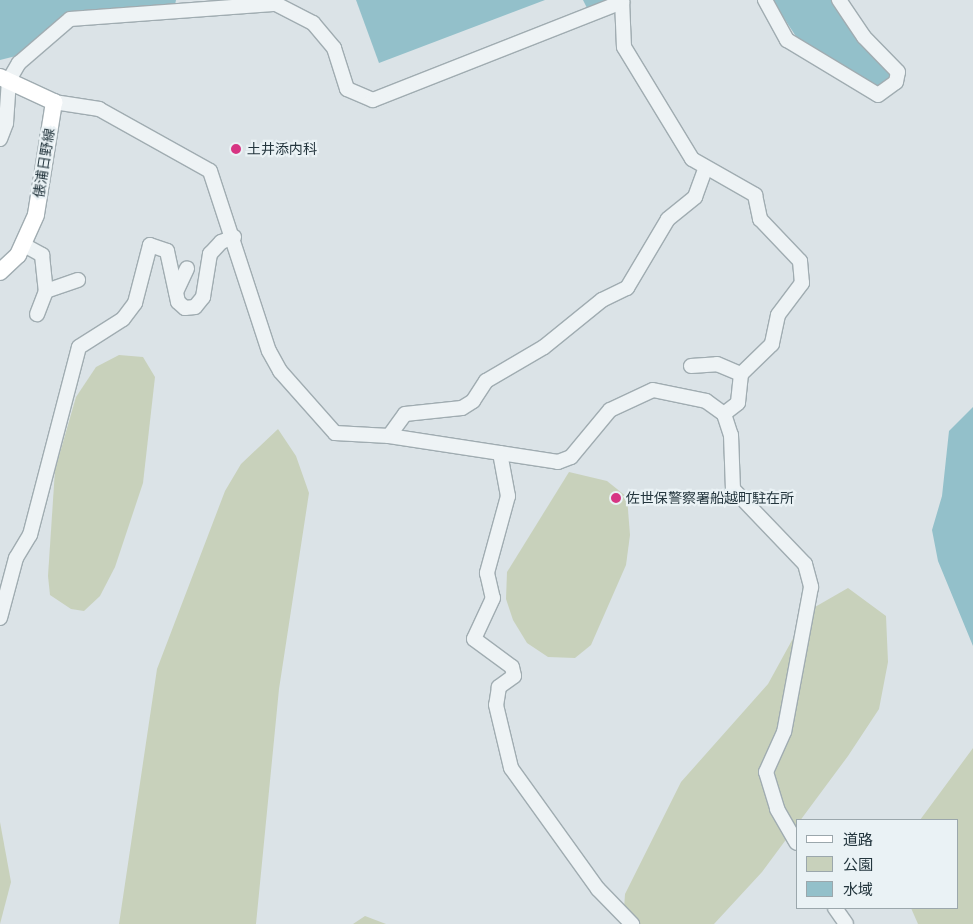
<!DOCTYPE html>
<meta charset="utf-8">
<style>
body{margin:0}
#map{position:relative;width:973px;height:924px;overflow:hidden;background:#dbe3e7;font-family:"Space Grotesk","Noto Sans JP",sans-serif}
div>[style]{position:absolute}
.green>*{inset:0;background:#c8d1bb}
.water>*{inset:0;background:#93c0ca}
.roads{filter:drop-shadow(1px 0 #a0acb1) drop-shadow(-1px 0 #a0acb1) drop-shadow(0 1px #a0acb1) drop-shadow(0 -1px #a0acb1)}
.minor>*{height:14px;margin:-7px;padding:0 7px;transform-origin:7px;border-radius:7px;background:#eef3f5}
.major>*{height:16px;margin:-8px;padding:0 8px;transform-origin:8px;border-radius:8px;background:#fff}
.dots>*{width:14px;height:14px;translate:-50% -50%;box-sizing:border-box;border:2px solid #eaf2f5;border-radius:50%}
span{translate:-50% -50%;white-space:nowrap;text-align:center;line-height:1.15;-webkit-text-stroke:4.5px #eaf2f5;paint-order:stroke}
.poi-label{font-size:14px;color:#24363e}
.left{translate:0 -50%;text-align:left}
.street-label{font-size:14px;color:#24363e}
.legend{position:absolute;left:796px;top:819px;width:162px;height:90px;box-sizing:border-box;background:#eaf2f5;border:1px solid #9ba7ac;margin:0;padding:6px 9px;list-style:none;font-size:15px;color:#24363e}
.legend li{display:flex;align-items:center;gap:10px;height:25px}
.legend b{width:25px;border:1px solid #9ba7ac}
</style>
<div id="map">
<div class="green">
<div style="clip-path:polygon(119px 355px,143px 357px,155px 377px,143px 483px,115px 567px,100px 596px,84px 611px,71px 609px,50px 595px,48px 576px,55px 470px,76px 397px,96px 367px)"></div>
<div style="clip-path:polygon(278px 429px,296px 456px,309px 493px,279px 689px,256px 924px,119px 924px,157px 669px,225px 491px,241px 464px)"></div>
<div style="clip-path:polygon(569px 472px,607px 481px,627px 497px,630px 535px,626px 565px,591px 645px,575px 658px,548px 657px,527px 643px,513px 620px,506px 599px,507px 572px)"></div>
<div style="clip-path:polygon(848px 588px,886px 616px,888px 662px,879px 709px,848px 756px,762px 872px,714px 924px,623px 924px,625px 894px,681px 782px,768px 684px,808px 611px)"></div>
<div style="clip-path:polygon(973px 748px,973px 924px,918px 924px,911px 908px,957px 908px,957px 820px,920px 820px)"></div>
<div style="clip-path:polygon(0 822px,11px 882px,0 924px)"></div>
<div style="clip-path:polygon(365px 916px,386px 924px,353px 924px)"></div>
</div>
<div class="water">
<div style="clip-path:polygon(0 0,176px 0,175px 5px,67px 14px,16px 56px,0 60px)"></div>
<div style="clip-path:polygon(356px 0,545px 0,379px 63px)"></div>
<div style="clip-path:polygon(583px 0,608px 0,587px 8px)"></div>
<div style="clip-path:polygon(772px 0,834px 0,893px 79px,880px 89px,799px 41px)"></div>
<div style="clip-path:polygon(973px 407px,973px 646px,938px 561px,932px 530px,942px 496px,949px 431px)"></div>
</div>
<div class="roads">
<div class="minor">
<div style="left:622px;top:0;width:47px;rotate:87.6deg"></div>
<div style="left:624px;top:47px;width:131px;rotate:58.7deg"></div>
<div style="left:692px;top:159px;width:73px;rotate:29.7deg"></div>
<div style="left:755px;top:195px;width:25px;rotate:78deg"></div>
<div style="left:760px;top:219px;width:58px;rotate:46.4deg"></div>
<div style="left:800px;top:261px;width:22px;rotate:85deg"></div>
<div style="left:802px;top:283px;width:40px;rotate:127deg"></div>
<div style="left:778px;top:315px;width:30px;rotate:102deg"></div>
<div style="left:772px;top:344px;width:43px;rotate:135.9deg"></div>
<div style="left:741px;top:374px;width:29px;rotate:96deg"></div>
<div style="left:738px;top:403px;width:18px;rotate:142deg"></div>
<div style="left:765px;top:0;width:46px;rotate:61.2deg"></div>
<div style="left:787px;top:40px;width:106px;rotate:31.1deg"></div>
<div style="left:878px;top:95px;width:22px;rotate:-36deg"></div>
<div style="left:896px;top:82px;width:10px;rotate:-79deg"></div>
<div style="left:898px;top:72px;width:49px;rotate:-134.2deg"></div>
<div style="left:864px;top:37px;width:45px;rotate:-124deg"></div>
<div style="left:54px;top:102px;width:46px;rotate:8.8deg"></div>
<div style="left:99px;top:109px;width:127px;rotate:29.2deg"></div>
<div style="left:210px;top:171px;width:189px;rotate:71.9deg"></div>
<div style="left:269px;top:351px;width:23px;rotate:61deg"></div>
<div style="left:280px;top:371px;width:83px;rotate:48.4deg"></div>
<div style="left:335px;top:433px;width:54px;rotate:3.2deg"></div>
<div style="left:389px;top:436px;width:171px;rotate:8.7deg"></div>
<div style="left:558px;top:462px;width:14px;rotate:-21deg"></div>
<div style="left:571px;top:457px;width:61px;rotate:-50.3deg"></div>
<div style="left:610px;top:410px;width:47px;rotate:-24.9deg"></div>
<div style="left:653px;top:390px;width:54px;rotate:11.7deg"></div>
<div style="left:706px;top:401px;width:22px;rotate:36deg"></div>
<div style="left:724px;top:414px;width:22px;rotate:72deg"></div>
<div style="left:731px;top:435px;width:54px;rotate:87.9deg"></div>
<div style="left:733px;top:489px;width:104px;rotate:46.2deg"></div>
<div style="left:805px;top:564px;width:24px;rotate:75deg"></div>
<div style="left:811px;top:587px;width:147px;rotate:100.5deg"></div>
<div style="left:784px;top:732px;width:44px;rotate:114.2deg"></div>
<div style="left:766px;top:772px;width:39px;rotate:73deg"></div>
<div style="left:777px;top:809px;width:39px;rotate:60deg"></div>
<div style="left:0;top:139px;width:17px;rotate:-69deg"></div>
<div style="left:6px;top:123px;width:43px;rotate:-86deg"></div>
<div style="left:9px;top:80px;width:20px;rotate:-60deg"></div>
<div style="left:19px;top:63px;width:67px;rotate:-40.8deg"></div>
<div style="left:70px;top:19px;width:207px;rotate:-4.2deg"></div>
<div style="left:276px;top:4px;width:42px;rotate:27.2deg"></div>
<div style="left:313px;top:23px;width:33px;rotate:50deg"></div>
<div style="left:334px;top:48px;width:43px;rotate:72.4deg"></div>
<div style="left:347px;top:89px;width:28px;rotate:23deg"></div>
<div style="left:373px;top:100px;width:268px;rotate:-21.5deg"></div>
<div style="left:24px;top:245px;width:21px;rotate:29deg"></div>
<div style="left:42px;top:255px;width:36px;rotate:84deg"></div>
<div style="left:46px;top:291px;width:25px;rotate:111deg"></div>
<div style="left:46px;top:291px;width:34px;rotate:-19deg"></div>
<div style="left:176px;top:292px;width:26px;rotate:-65deg"></div>
<div style="left:691px;top:366px;width:26px;rotate:-4deg"></div>
<div style="left:717px;top:364px;width:26px;rotate:23deg"></div>
<div style="left:389px;top:436px;width:27px;rotate:-54deg"></div>
<div style="left:405px;top:414px;width:57px;rotate:-6deg"></div>
<div style="left:462px;top:408px;width:13px;rotate:-32deg"></div>
<div style="left:473px;top:401px;width:24px;rotate:-57deg"></div>
<div style="left:486px;top:381px;width:67px;rotate:-30.4deg"></div>
<div style="left:544px;top:347px;width:75px;rotate:-39deg"></div>
<div style="left:602px;top:300px;width:28px;rotate:-26deg"></div>
<div style="left:627px;top:288px;width:80px;rotate:-59.3deg"></div>
<div style="left:668px;top:219px;width:35px;rotate:-39deg"></div>
<div style="left:695px;top:197px;width:30px;rotate:-70deg"></div>
<div style="left:500px;top:453px;width:44px;rotate:79.5deg"></div>
<div style="left:508px;top:496px;width:80px;rotate:105.3deg"></div>
<div style="left:487px;top:573px;width:26px;rotate:77deg"></div>
<div style="left:493px;top:598px;width:45px;rotate:114.9deg"></div>
<div style="left:474px;top:639px;width:47px;rotate:36.4deg"></div>
<div style="left:512px;top:667px;width:9px;rotate:77deg"></div>
<div style="left:514px;top:676px;width:19px;rotate:144deg"></div>
<div style="left:499px;top:687px;width:18px;rotate:99deg"></div>
<div style="left:496px;top:705px;width:65px;rotate:76.6deg"></div>
<div style="left:511px;top:768px;width:149px;rotate:54.3deg"></div>
<div style="left:598px;top:889px;width:49px;rotate:45.8deg"></div>
<div style="left:0;top:618px;width:62px;rotate:-75.1deg"></div>
<div style="left:16px;top:558px;width:27px;rotate:-59deg"></div>
<div style="left:30px;top:535px;width:194px;rotate:-75.4deg"></div>
<div style="left:79px;top:347px;width:52px;rotate:-32.5deg"></div>
<div style="left:123px;top:319px;width:20px;rotate:-53deg"></div>
<div style="left:135px;top:303px;width:60px;rotate:-75.5deg"></div>
<div style="left:150px;top:245px;width:18px;rotate:19deg"></div>
<div style="left:167px;top:251px;width:52px;rotate:77.8deg"></div>
<div style="left:178px;top:302px;width:9px;rotate:41deg"></div>
<div style="left:185px;top:308px;width:10px;rotate:-6deg"></div>
<div style="left:195px;top:307px;width:13px;rotate:-51deg"></div>
<div style="left:203px;top:297px;width:44px;rotate:-80.8deg"></div>
<div style="left:210px;top:254px;width:16px;rotate:-47deg"></div>
<div style="left:221px;top:242px;width:14px;rotate:-21deg"></div>
<div style="left:835px;top:908px;width:19px;rotate:55deg"></div>
</div>
<div class="major">
<div style="left:0;top:77px;width:60px;rotate:24.8deg"></div>
<div style="left:54px;top:102px;width:114px;rotate:99.1deg"></div>
<div style="left:36px;top:215px;width:44px;rotate:114.2deg"></div>
<div style="left:18px;top:255px;width:25px;rotate:137deg"></div>
</div>
</div>
<div class="dots">
<div style="left:236px;top:149px;background:#d73583"></div>
<div style="left:616px;top:498px;background:#d73583"></div>
</div>
<div class="poi-label">
<span class="left" style="left:247px;top:149px">土井添内科</span>
<span class="left" style="left:626px;top:498px">佐世保警察署船越町駐在所</span>
</div>
<div class="street-label">
<span style="left:44px;top:163px;rotate:-81deg">俵浦日野線</span>
</div>
<ul class="legend">
<li><b style="height:6px;background:#fff"></b>道路</li>
<li><b style="height:14px;background:#c8d1bb"></b>公園</li>
<li><b style="height:14px;background:#93c0ca"></b>水域</li>
</ul>
</div>
